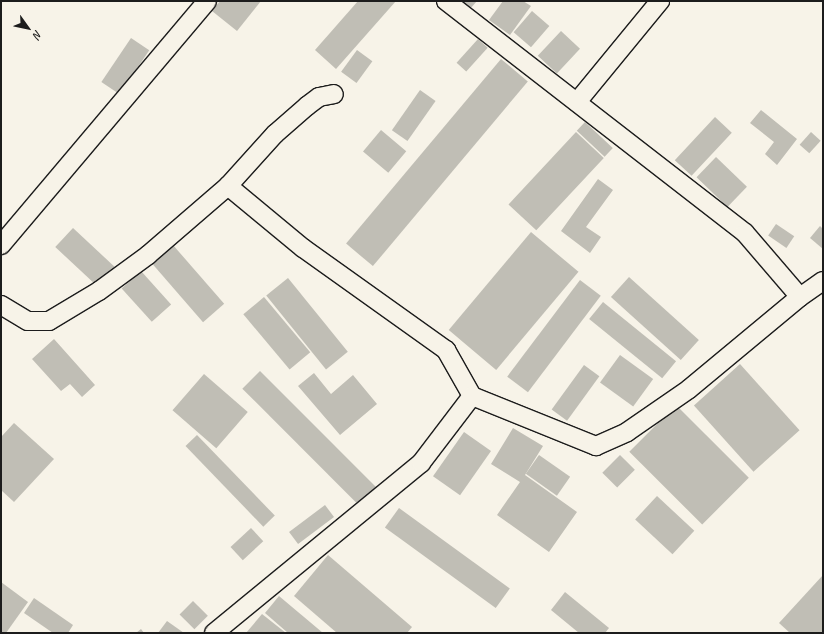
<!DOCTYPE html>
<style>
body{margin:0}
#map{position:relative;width:824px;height:634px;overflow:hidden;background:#f7f3e8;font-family:Caveat,sans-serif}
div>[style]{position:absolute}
.building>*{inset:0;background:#c0beb5;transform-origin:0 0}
.roads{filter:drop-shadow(1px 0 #1c1c1c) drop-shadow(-1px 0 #1c1c1c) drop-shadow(0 1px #1c1c1c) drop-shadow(0 -1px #1c1c1c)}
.minor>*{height:18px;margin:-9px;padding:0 9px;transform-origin:9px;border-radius:9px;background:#f7f3e8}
span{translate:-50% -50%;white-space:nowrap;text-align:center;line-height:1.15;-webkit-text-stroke:3.5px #f7f3e8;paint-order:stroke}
.frame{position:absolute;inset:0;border:2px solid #1c1c1c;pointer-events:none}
.north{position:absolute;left:8px;top:8px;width:40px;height:40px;-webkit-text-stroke:3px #f7f3e8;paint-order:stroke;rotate:123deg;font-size:11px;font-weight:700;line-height:16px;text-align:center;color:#1c1c1c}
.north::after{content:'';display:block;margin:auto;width:14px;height:18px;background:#1c1c1c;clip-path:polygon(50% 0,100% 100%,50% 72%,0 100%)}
</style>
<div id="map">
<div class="building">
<div style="clip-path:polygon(220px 1px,261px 1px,237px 31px,212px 11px)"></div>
<div style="clip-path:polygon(358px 1px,396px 1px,336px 69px,315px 50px)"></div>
<div style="clip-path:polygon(461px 1px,477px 1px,470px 9px)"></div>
<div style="clip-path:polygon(503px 1px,523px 1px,531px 6px,510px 35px,489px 20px)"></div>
<div style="left:532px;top:11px;width:23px;height:28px;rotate:41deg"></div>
<div style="left:561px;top:31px;width:26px;height:34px;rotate:43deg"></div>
<div style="left:131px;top:38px;width:22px;height:53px;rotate:34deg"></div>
<div style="left:478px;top:39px;width:13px;height:32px;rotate:42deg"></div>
<div style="left:357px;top:50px;width:19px;height:27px;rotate:36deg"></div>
<div style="left:501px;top:59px;width:35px;height:241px;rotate:40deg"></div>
<div style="left:420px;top:90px;width:19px;height:49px;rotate:35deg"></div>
<div style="clip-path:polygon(761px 110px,797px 139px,777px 165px,765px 154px,774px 142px,750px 123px)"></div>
<div style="left:715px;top:117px;width:23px;height:59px;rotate:43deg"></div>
<div style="left:585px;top:122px;width:38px;height:12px;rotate:43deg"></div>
<div style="left:381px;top:130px;width:33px;height:28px;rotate:40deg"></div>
<div style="left:576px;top:132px;width:38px;height:99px;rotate:43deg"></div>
<div style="left:811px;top:132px;width:13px;height:17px;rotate:42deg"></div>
<div style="left:716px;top:157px;width:43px;height:28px;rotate:44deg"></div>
<div style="clip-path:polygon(598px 179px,613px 190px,586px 227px,601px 237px,590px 253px,561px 231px)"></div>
<div style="left:776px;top:224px;width:22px;height:14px;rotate:34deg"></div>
<div style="clip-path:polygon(820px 226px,823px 229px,823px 249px,810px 238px)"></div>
<div style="left:73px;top:228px;width:59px;height:26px;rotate:43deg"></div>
<div style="left:531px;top:232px;width:62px;height:128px;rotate:40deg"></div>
<div style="left:173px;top:245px;width:78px;height:28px;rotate:49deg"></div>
<div style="left:141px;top:271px;width:45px;height:26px;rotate:48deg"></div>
<div style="left:629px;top:277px;width:94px;height:27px;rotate:42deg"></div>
<div style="left:288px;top:278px;width:95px;height:28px;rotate:51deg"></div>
<div style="left:580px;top:280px;width:26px;height:121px;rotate:37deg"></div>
<div style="left:264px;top:297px;width:72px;height:27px;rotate:50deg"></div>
<div style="left:603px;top:302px;width:94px;height:22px;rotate:39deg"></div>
<div style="clip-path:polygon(54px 339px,95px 385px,82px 397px,70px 384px,61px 391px,32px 359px)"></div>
<div style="left:620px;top:355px;width:41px;height:34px;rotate:36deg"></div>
<div style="left:740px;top:364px;width:89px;height:62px;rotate:48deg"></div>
<div style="left:584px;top:365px;width:19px;height:55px;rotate:36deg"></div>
<div style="left:260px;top:371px;width:164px;height:25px;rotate:45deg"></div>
<div style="clip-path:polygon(314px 373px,331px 394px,353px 375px,377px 404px,340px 435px,298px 386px)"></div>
<div style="left:204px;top:374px;width:58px;height:48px;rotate:41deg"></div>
<div style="left:676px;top:405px;width:103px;height:66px;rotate:45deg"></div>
<div style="clip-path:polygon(14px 423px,54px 459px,14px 502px,1px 490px,1px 437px)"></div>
<div style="clip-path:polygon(513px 428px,543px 446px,525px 475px,577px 512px,549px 552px,497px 515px,520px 482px,491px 464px)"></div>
<div style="left:464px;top:432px;width:33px;height:54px;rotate:35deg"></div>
<div style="left:197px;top:435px;width:112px;height:16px;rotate:46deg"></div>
<div style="left:539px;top:455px;width:38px;height:23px;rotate:35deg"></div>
<div style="left:620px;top:455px;width:21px;height:25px;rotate:45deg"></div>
<div style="left:657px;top:496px;width:51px;height:32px;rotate:43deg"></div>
<div style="left:325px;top:505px;width:15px;height:45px;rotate:53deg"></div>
<div style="left:399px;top:508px;width:137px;height:24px;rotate:36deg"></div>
<div style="left:251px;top:528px;width:18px;height:28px;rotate:47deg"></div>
<div style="clip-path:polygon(328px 555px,412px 627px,407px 633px,337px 633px,294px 596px)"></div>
<div style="clip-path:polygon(823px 575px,823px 633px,790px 633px,779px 623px)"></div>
<div style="clip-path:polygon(1px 582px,28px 602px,6px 633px,1px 633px)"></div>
<div style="clip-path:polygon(565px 592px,609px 628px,605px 633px,579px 633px,551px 610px)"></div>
<div style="clip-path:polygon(279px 596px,323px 633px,288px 633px,265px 613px)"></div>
<div style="clip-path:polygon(34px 598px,73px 625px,68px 633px,53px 633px,24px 613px)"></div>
<div style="left:193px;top:601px;width:21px;height:19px;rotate:45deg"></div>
<div style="clip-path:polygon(262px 614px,286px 633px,246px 633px)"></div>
<div style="clip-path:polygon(167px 621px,184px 633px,158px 633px)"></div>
<div style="clip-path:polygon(141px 629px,144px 633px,136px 633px)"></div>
</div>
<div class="roads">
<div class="minor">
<div style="left:446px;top:1px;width:378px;rotate:37.8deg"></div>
<div style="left:745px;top:233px;width:84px;rotate:49.3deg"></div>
<div style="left:577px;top:102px;width:131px;rotate:-50.6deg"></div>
<div style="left:228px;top:186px;width:97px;rotate:39.6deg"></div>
<div style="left:303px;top:248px;width:176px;rotate:35.5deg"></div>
<div style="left:446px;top:350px;width:53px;rotate:60.5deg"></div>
<div style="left:472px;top:396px;width:134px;rotate:22deg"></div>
<div style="left:596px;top:446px;width:34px;rotate:-24deg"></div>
<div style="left:627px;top:432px;width:75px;rotate:-34.7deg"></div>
<div style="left:689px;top:389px;width:144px;rotate:-39.7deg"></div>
<div style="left:800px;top:297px;width:28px;rotate:-35deg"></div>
<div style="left:1px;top:245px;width:319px;rotate:-49.8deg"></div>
<div style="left:1px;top:305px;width:31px;rotate:31deg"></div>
<div style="left:28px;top:321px;width:21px"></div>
<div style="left:49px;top:321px;width:58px;rotate:-31deg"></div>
<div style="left:99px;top:291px;width:61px;rotate:-36.3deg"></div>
<div style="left:148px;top:255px;width:106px;rotate:-40.8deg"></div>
<div style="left:228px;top:186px;width:70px;rotate:-47.9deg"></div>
<div style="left:275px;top:134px;width:43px;rotate:-41.2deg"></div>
<div style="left:307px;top:106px;width:15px;rotate:-37deg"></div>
<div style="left:319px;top:97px;width:15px;rotate:-11deg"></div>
<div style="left:214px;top:633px;width:268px;rotate:-39.4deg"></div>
<div style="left:421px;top:463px;width:84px;rotate:-52.7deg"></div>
</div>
</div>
<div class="frame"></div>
<div class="north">N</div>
</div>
